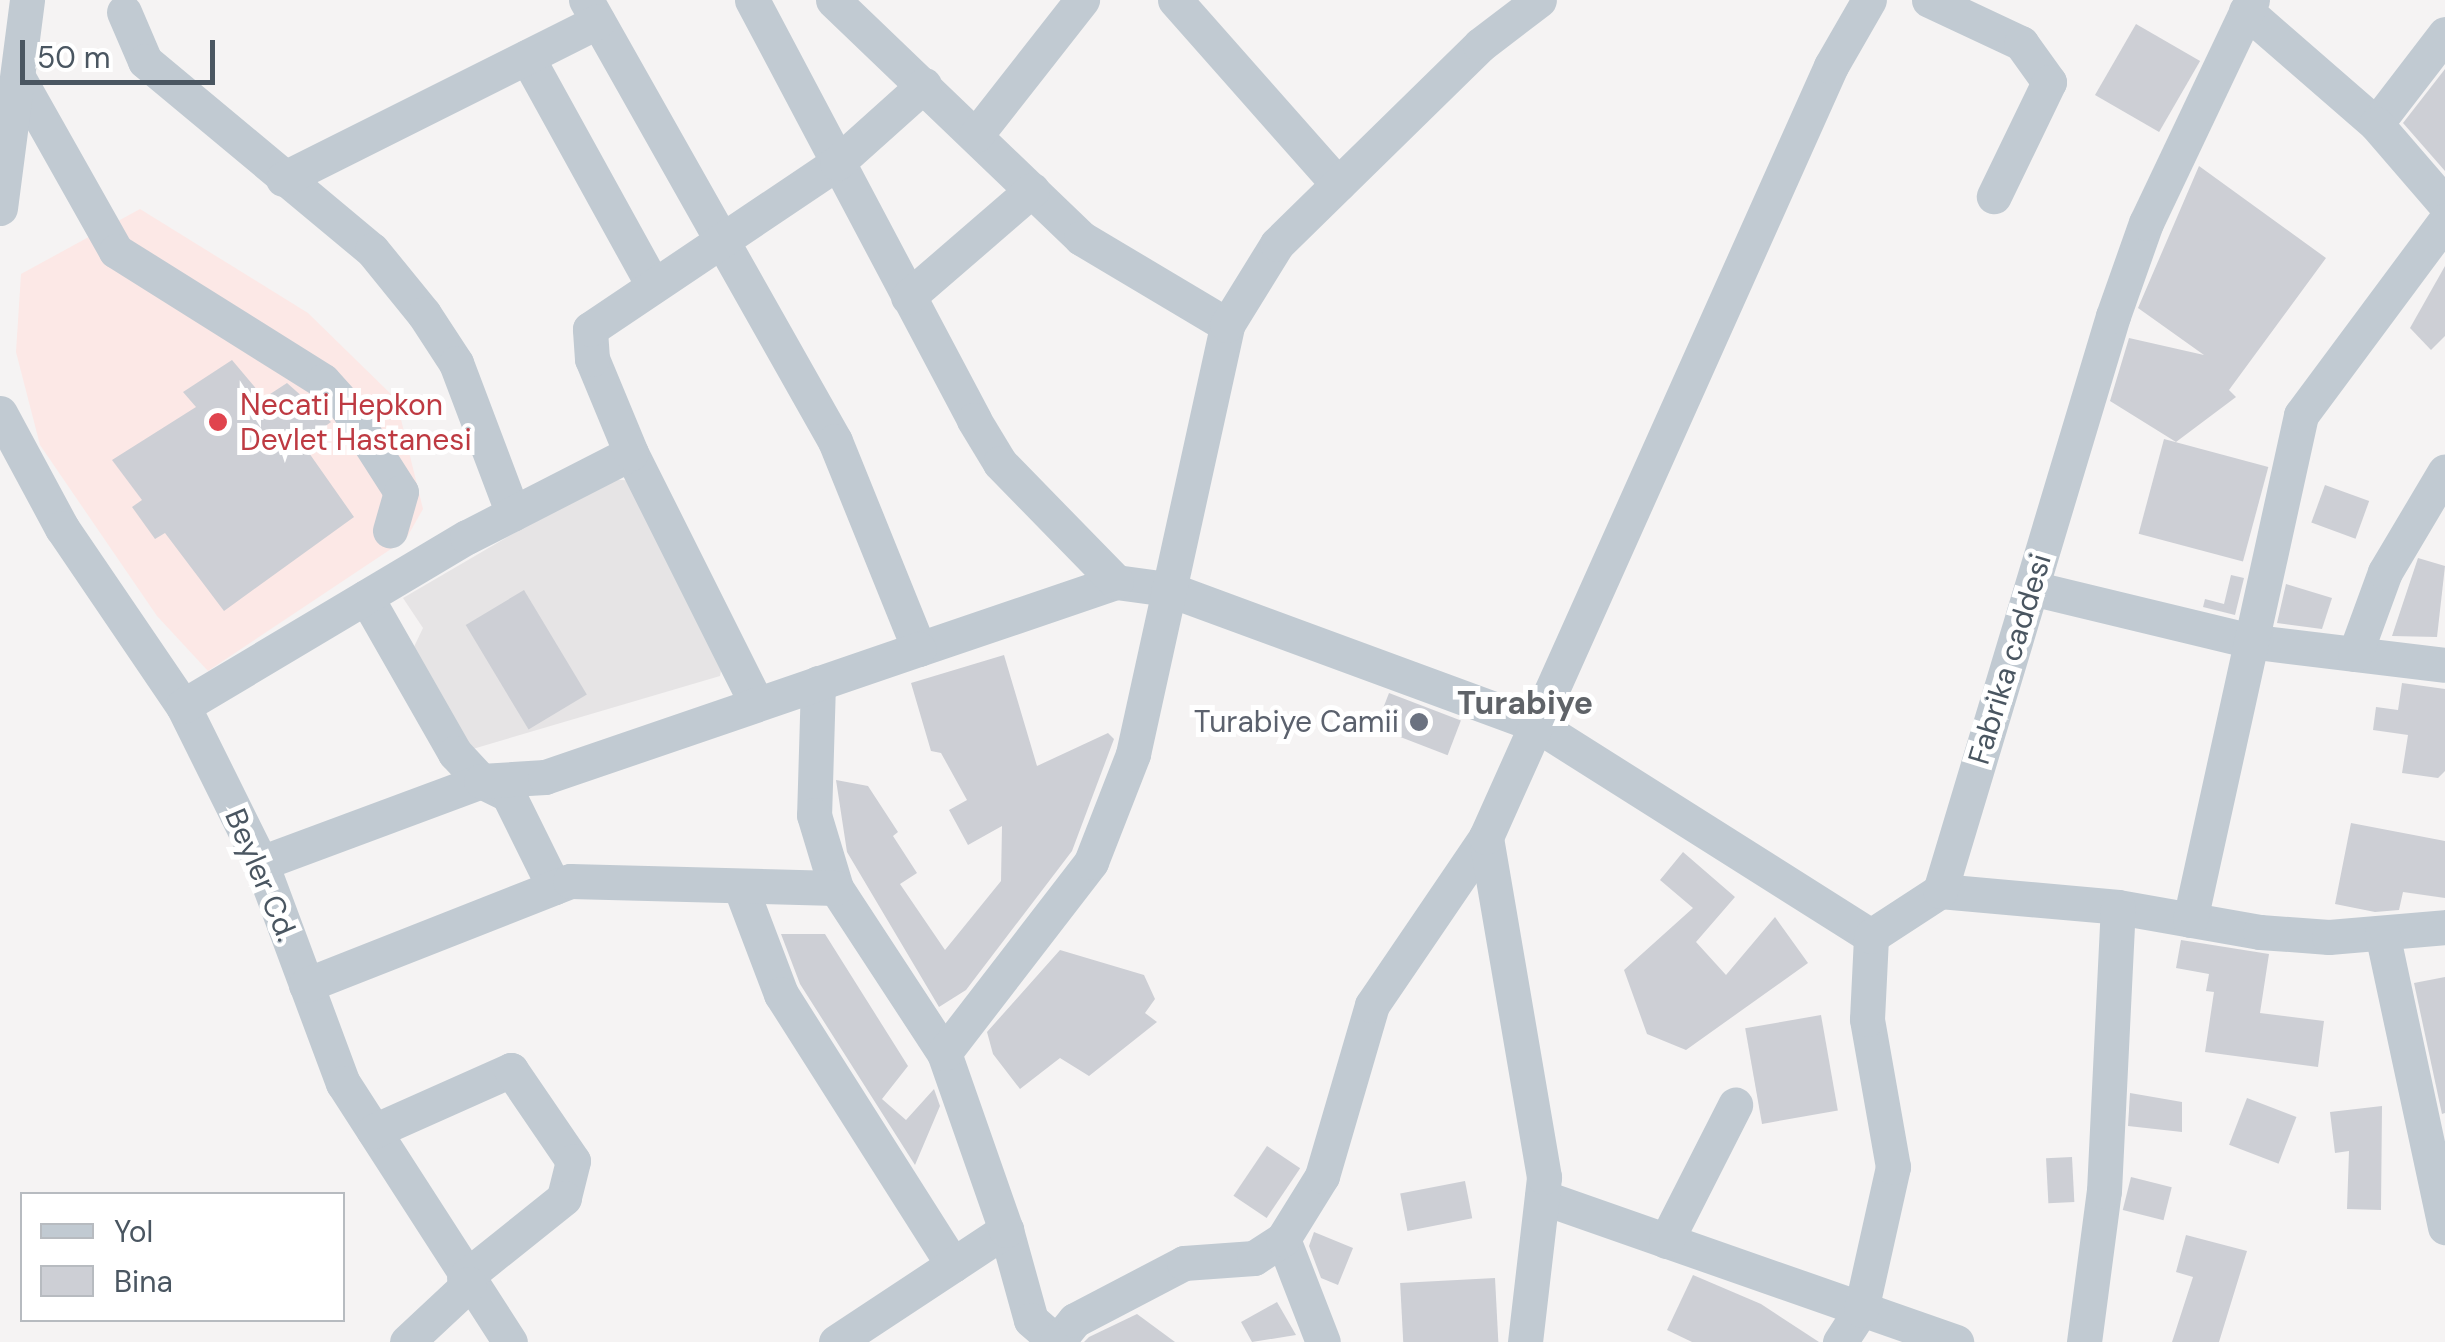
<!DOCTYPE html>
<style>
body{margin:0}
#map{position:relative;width:2445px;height:1342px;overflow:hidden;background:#f5f3f3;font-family:"DM Sans",sans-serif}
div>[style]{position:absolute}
.education>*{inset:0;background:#e6e4e5}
.medical>*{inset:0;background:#fce8e6}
.building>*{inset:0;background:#cdcfd5;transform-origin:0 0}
.minor>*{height:35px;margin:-17.5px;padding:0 17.5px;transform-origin:17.5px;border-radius:17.5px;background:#c1cad2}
.dots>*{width:28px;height:28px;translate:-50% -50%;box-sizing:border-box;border:5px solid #fff;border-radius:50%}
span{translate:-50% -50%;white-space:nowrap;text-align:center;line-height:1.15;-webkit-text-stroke:10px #fff;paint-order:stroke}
.health-label{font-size:30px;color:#be3a42}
.left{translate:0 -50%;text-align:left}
.street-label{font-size:30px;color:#4a5661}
.worship-label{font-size:30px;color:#5b616d}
.right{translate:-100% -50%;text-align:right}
.neighbourhood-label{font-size:32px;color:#5f6368;font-weight:700}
.legend{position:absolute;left:20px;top:1192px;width:325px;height:130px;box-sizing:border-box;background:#fff;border:2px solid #b7bbc0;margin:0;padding:12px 18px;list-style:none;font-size:30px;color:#4a5661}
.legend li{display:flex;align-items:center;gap:20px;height:50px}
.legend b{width:50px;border:2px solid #b7bbc0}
.scale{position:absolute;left:20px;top:40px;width:195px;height:45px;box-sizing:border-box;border:5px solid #4a5661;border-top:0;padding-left:12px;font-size:30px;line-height:35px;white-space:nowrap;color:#4a5661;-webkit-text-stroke:8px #fff;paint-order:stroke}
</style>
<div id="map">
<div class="education">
<div style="clip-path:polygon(607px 479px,637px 481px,724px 656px,720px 676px,466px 751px,410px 655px,423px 628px,403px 598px)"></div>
</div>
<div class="medical">
<div style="clip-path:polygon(140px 209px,308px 313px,396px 399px,423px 509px,406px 539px,208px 671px,157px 616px,40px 445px,16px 352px,21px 274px)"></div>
</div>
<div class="building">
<div style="left:2136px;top:24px;width:74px;height:82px;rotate:30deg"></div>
<div style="clip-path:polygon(2445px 69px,2445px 171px,2403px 123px)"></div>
<div style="clip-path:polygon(2199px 166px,2326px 258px,2229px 390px,2236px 397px,2176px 442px,2110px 401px,2129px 338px,2204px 355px,2138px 308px)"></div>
<div style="clip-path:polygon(2445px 266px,2445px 336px,2431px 350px,2410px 328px)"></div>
<div style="clip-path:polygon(232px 360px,264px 398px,287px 383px,331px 422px,302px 443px,354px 517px,224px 611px,165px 533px,155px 539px,132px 507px,142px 500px,112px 460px,196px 407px,183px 392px)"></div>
<div style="left:2164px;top:439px;width:108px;height:98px;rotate:15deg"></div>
<div style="left:2325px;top:485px;width:47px;height:40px;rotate:20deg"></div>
<div style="clip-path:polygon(2418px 558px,2445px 566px,2437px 637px,2392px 636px)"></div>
<div style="clip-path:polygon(2231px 575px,2244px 578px,2235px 615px,2203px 607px,2205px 599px,2224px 604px)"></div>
<div style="clip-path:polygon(2286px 584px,2332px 598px,2322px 629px,2277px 623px)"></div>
<div style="left:524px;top:590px;width:122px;height:68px;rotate:59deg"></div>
<div style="clip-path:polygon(1004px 655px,1037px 766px,1108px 733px,1114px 739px,1072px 851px,966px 990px,939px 1007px,847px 852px,836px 780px,868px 786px,898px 832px,893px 836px,917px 873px,900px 884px,945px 950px,1001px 881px,1002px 826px,968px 845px,949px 810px,967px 800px,941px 753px,931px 751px,911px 683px)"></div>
<div style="clip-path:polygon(2402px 683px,2445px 689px,2445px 771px,2438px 778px,2402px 773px,2408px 735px,2373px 730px,2376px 707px,2398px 710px)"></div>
<div style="left:1389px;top:693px;width:77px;height:37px;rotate:21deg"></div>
<div style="clip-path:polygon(2351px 823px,2445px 841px,2445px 898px,2403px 892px,2399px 910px,2375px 912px,2335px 904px)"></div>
<div style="clip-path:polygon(1683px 852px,1735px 897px,1696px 942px,1726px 975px,1775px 917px,1808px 963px,1686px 1050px,1647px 1034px,1624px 970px,1693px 908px,1660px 880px)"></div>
<div style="clip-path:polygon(781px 934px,825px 934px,908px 1066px,882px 1099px,906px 1120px,934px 1089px,940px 1106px,915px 1165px,800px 984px)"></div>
<div style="clip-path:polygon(2181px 940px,2269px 954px,2260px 1013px,2324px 1021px,2318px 1067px,2205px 1052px,2214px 992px,2206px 991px,2209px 974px,2176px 968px)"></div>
<div style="clip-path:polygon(1060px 950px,1144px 975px,1155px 999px,1145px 1013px,1157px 1022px,1089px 1076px,1060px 1058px,1020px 1089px,993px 1054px,987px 1032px)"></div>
<div style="clip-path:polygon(2445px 977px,2445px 1113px,2442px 1114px,2414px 983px)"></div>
<div style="left:1821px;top:1015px;width:97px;height:77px;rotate:80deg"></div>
<div style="clip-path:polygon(2130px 1093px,2182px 1102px,2182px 1132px,2128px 1126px)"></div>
<div style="left:2247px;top:1098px;width:53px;height:50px;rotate:21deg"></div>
<div style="clip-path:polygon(2382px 1106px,2381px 1210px,2347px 1209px,2349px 1151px,2335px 1153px,2330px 1112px)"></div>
<div style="left:1267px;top:1146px;width:40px;height:60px;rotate:34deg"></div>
<div style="left:2072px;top:1157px;width:45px;height:26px;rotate:87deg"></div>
<div style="left:2131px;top:1177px;width:42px;height:34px;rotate:14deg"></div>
<div style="left:1465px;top:1181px;width:38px;height:66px;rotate:79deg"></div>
<div style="clip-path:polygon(1314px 1232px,1353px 1248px,1338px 1285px,1321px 1278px,1309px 1246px)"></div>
<div style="clip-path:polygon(2186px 1235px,2247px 1251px,2219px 1342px,2172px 1342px,2193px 1277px,2176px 1272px)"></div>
<div style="clip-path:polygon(1693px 1275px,1761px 1304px,1819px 1342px,1692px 1342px,1667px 1330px)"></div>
<div style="left:1495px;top:1278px;width:64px;height:95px;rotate:87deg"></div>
<div style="clip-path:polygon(1277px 1302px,1296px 1335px,1252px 1342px,1241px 1322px)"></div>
<div style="clip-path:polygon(1137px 1314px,1175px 1342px,1084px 1342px,1089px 1337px)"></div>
</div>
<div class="minor">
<div style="left:586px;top:0;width:506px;rotate:60.55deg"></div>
<div style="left:835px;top:441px;width:224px;rotate:68deg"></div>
<div style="left:919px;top:649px;width:208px;rotate:-18.8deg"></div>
<div style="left:1116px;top:582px;width:52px;rotate:7.7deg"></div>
<div style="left:1168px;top:589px;width:393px;rotate:20.2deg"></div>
<div style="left:1537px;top:725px;width:395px;rotate:32.3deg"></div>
<div style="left:752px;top:0;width:475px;rotate:62.1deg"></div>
<div style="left:974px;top:420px;width:50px;rotate:58.8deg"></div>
<div style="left:1000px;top:463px;width:166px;rotate:45.7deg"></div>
<div style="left:833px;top:0;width:344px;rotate:43.8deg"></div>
<div style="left:1081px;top:238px;width:170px;rotate:30.8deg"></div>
<div style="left:1175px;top:0;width:246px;rotate:48.5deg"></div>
<div style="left:1929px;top:0;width:102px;rotate:25.1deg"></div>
<div style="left:2021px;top:43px;width:48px;rotate:54.3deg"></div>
<div style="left:2049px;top:82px;width:127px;rotate:115.8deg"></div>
<div style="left:2246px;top:11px;width:172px;rotate:41deg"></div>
<div style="left:124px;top:12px;width:53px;rotate:66.8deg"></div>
<div style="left:145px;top:61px;width:295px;rotate:39.8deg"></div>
<div style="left:372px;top:250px;width:82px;rotate:50.9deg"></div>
<div style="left:424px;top:314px;width:59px;rotate:56.9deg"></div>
<div style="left:456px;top:363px;width:161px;rotate:69.3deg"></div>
<div style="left:2445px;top:34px;width:113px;rotate:127.5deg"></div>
<div style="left:2376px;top:124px;width:106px;rotate:49.2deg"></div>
<div style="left:527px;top:57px;width:260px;rotate:61.1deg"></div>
<div style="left:19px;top:79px;width:197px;rotate:60.6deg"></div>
<div style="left:116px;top:251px;width:244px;rotate:32.1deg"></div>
<div style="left:323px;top:381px;width:38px;rotate:48deg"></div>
<div style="left:348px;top:409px;width:98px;rotate:57.4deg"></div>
<div style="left:401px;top:492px;width:40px;rotate:106deg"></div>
<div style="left:976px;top:135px;width:172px;rotate:-51.9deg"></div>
<div style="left:283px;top:179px;width:352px;rotate:-26.6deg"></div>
<div style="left:0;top:208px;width:210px;rotate:-82.6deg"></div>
<div style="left:908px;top:297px;width:164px;rotate:-40.8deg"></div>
<div style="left:0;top:413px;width:131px;rotate:61.7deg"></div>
<div style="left:62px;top:528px;width:215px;rotate:55.8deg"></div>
<div style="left:183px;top:706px;width:175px;rotate:63.6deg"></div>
<div style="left:261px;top:863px;width:235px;rotate:69.6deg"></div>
<div style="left:343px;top:1083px;width:308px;rotate:57.2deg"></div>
<div style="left:631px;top:453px;width:280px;rotate:63.4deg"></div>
<div style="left:2032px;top:588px;width:230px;rotate:13.6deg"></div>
<div style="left:2256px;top:642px;width:190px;rotate:6.9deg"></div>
<div style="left:366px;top:597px;width:180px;rotate:60.3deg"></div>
<div style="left:455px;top:753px;width:38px;rotate:47deg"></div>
<div style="left:481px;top:781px;width:30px;rotate:26deg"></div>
<div style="left:508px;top:794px;width:104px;rotate:63.7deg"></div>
<div style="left:2355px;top:654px;width:87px;rotate:-69.9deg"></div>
<div style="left:2385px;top:572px;width:117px;rotate:-59.3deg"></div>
<div style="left:818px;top:683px;width:132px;rotate:91.7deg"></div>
<div style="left:814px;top:815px;width:76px;rotate:73.2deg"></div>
<div style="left:836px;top:888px;width:197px;rotate:56.8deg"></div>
<div style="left:183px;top:706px;width:330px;rotate:-30.8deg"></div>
<div style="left:467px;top:537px;width:184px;rotate:-27.1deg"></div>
<div style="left:631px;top:453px;width:102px;rotate:-112.5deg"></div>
<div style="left:592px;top:359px;width:30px;rotate:-94deg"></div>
<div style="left:590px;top:329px;width:298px;rotate:-33.9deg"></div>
<div style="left:837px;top:163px;width:117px;rotate:-41.9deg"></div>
<div style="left:261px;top:863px;width:235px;rotate:-20.4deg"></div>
<div style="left:481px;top:781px;width:64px;rotate:-3.6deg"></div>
<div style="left:545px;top:777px;width:395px;rotate:-18.9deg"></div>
<div style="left:740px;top:886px;width:116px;rotate:69.2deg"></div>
<div style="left:781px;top:994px;width:321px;rotate:57.6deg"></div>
<div style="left:1940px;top:891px;width:179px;rotate:5.1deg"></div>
<div style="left:2118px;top:907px;width:144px;rotate:10deg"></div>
<div style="left:2260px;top:932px;width:69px;rotate:4.1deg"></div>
<div style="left:2329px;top:937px;width:116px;rotate:-4.9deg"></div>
<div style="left:2190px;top:920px;width:517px;rotate:-77.6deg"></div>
<div style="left:2301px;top:415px;width:242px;rotate:-53.4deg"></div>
<div style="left:2382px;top:933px;width:301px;rotate:77.9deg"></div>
<div style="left:306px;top:985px;width:284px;rotate:-21.5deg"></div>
<div style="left:570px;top:881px;width:266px;rotate:1.5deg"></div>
<div style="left:374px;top:1131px;width:150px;rotate:-24deg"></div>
<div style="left:511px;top:1070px;width:110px;rotate:55.7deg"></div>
<div style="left:573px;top:1161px;width:38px;rotate:104deg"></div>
<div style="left:564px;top:1198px;width:128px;rotate:141.3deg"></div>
<div style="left:1542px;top:1197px;width:439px;rotate:19.3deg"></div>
<div style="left:1006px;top:1230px;width:93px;rotate:74.5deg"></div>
<div style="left:1031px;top:1320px;width:33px;rotate:41deg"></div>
<div style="left:1283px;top:1239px;width:110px;rotate:68.8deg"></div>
<div style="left:1666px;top:1241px;width:153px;rotate:-63.1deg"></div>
<div style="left:407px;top:1342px;width:85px;rotate:-43.1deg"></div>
<div style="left:836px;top:1342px;width:204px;rotate:-33.4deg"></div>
<div style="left:1006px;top:1230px;width:188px;rotate:-109.3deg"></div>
<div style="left:944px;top:1053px;width:241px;rotate:-52.4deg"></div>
<div style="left:1091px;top:862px;width:116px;rotate:-68.7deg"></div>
<div style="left:1133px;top:754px;width:439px;rotate:-77.6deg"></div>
<div style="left:1227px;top:325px;width:95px;rotate:-58.3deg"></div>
<div style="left:1277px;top:244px;width:284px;rotate:-44.4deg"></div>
<div style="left:1480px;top:45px;width:74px;rotate:-37.3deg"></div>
<div style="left:1057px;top:1342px;width:28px;rotate:-51deg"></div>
<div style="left:1075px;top:1320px;width:123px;rotate:-27.6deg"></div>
<div style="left:1184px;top:1263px;width:70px;rotate:-4.1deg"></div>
<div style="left:1254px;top:1258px;width:35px;rotate:-33deg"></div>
<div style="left:1283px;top:1239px;width:74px;rotate:-58.2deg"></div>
<div style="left:1322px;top:1176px;width:178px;rotate:-73.7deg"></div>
<div style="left:1372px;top:1005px;width:203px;rotate:-55.8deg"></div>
<div style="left:1525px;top:1342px;width:166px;rotate:-83.4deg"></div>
<div style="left:1544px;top:1177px;width:345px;rotate:-99.7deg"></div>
<div style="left:1486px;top:837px;width:845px;rotate:-65.89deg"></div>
<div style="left:1831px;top:66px;width:76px;rotate:-60.1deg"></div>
<div style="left:1840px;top:1342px;width:38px;rotate:-57deg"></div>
<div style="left:1861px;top:1310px;width:147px;rotate:-77.4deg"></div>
<div style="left:1893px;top:1167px;width:150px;rotate:-100deg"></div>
<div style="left:1867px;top:1019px;width:83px;rotate:-87.2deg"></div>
<div style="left:1871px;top:936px;width:82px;rotate:-33.1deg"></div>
<div style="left:1940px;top:891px;width:600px;rotate:-73.26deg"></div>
<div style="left:2113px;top:316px;width:99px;rotate:-70.5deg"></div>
<div style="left:2146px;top:223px;width:247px;rotate:-64.6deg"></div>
<div style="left:2084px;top:1342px;width:152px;rotate:-82.5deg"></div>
<div style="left:2104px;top:1191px;width:284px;rotate:-87.2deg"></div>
</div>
<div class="dots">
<div style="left:218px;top:422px;background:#e0444e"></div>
<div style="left:1419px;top:722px;background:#6b7280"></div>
</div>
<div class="health-label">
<span class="left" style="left:240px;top:422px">Necati Hepkon<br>Devlet Hastanesi</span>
</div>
<div class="street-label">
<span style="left:2010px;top:659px;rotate:-73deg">Fabrika caddesi</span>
<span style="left:261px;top:875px;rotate:67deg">Beyler Cd.</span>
</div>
<div class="worship-label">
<span class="right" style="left:1399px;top:722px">Turabiye Camii</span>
</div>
<div class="neighbourhood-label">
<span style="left:1525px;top:703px">Turabiye</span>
</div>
<ul class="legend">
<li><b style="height:12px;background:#c1cad2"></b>Yol</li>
<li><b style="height:28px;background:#cdcfd5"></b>Bina</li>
</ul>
<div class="scale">50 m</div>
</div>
